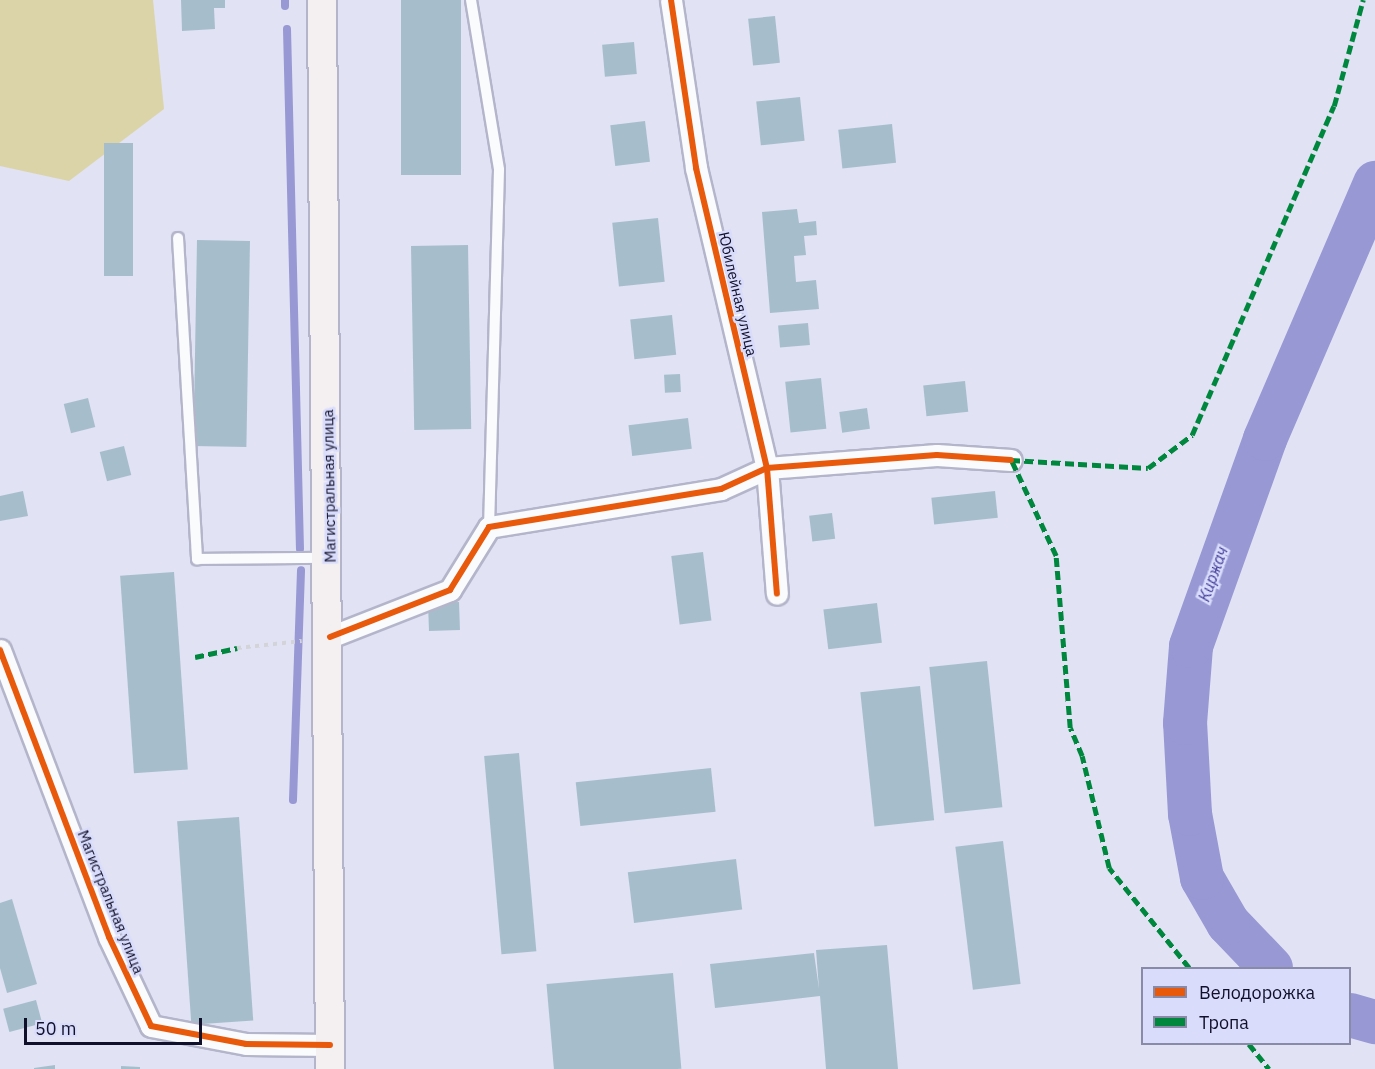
<!DOCTYPE html>
<meta charset="utf-8">
<style>
body{margin:0}
#map{position:relative;width:1375px;height:1069px;overflow:hidden;background:#e1e2f3;font-family:"IBM Plex Sans",sans-serif}
div>[style]{position:absolute}
.green>*{inset:0;background:#dbd4a8}
.stream>*{height:8px;margin:-4px;padding:0 4px;transform-origin:4px;border-radius:4px;background:#9798d4}
.river>*{height:44px;margin:-22px;padding:0 22px;transform-origin:22px;border-radius:22px;background:#9798d4}
.building>*{inset:0;background:#a6becc;transform-origin:0 0}
.path>*{height:4px;margin-top:-2px;transform-origin:0;background:repeating-linear-gradient(90deg,#d3d4da 0 4.5px,transparent 0 9px)}
.roads{filter:drop-shadow(2px 0 #b4b5ca) drop-shadow(-2px 0 #b4b5ca) drop-shadow(0 2px #b4b5ca) drop-shadow(0 -2px #b4b5ca)}
.lane>*{height:10px;margin:-5px;padding:0 5px;transform-origin:5px;border-radius:5px;background:#fafbfd}
.street>*{height:21px;margin:-10.5px;padding:0 10.5px;transform-origin:10.5px;border-radius:10.5px;background:#fafbfd}
.secondary>*{height:28px;margin:-14px;padding:0 14px;transform-origin:14px;border-radius:14px;background:#f4f0f1}
.quiet>*{height:4.5px;margin-top:-2.25px;transform-origin:0;background:repeating-linear-gradient(90deg,#00873e 0 9px,transparent 0 13.5px)}
.cycleway>*{height:6px;margin:-3px;padding:0 3px;transform-origin:3px;border-radius:3px;background:#e8590c}
span{translate:-50% -50%;white-space:nowrap;text-align:center;line-height:1.15;-webkit-text-stroke:5px #d9dcfb;paint-order:stroke}
.street-label{font-size:15px;color:#10102a}
.water-label{font-size:16px;color:#423b99;font-style:italic}
.legend{position:absolute;left:1141px;top:967px;width:210px;height:78px;box-sizing:border-box;background:#d9dcfb;border:2px solid #898aa7;margin:0;padding:8px 10px;list-style:none;font-size:18px;color:#10102a}
.legend li{display:flex;align-items:center;gap:12px;height:30px}
.legend b{width:30px;border:2px solid #898aa7}
.scale{position:absolute;left:24px;top:1018px;width:178px;height:27px;box-sizing:border-box;border:3px solid #10102a;border-top:0;padding-left:8px;font-size:18px;line-height:21px;white-space:nowrap;color:#10102a;-webkit-text-stroke:4px #d9dcfb;paint-order:stroke}
</style>
<div id="map">
<div class="green">
<div style="clip-path:polygon(0 0,153px 0,164px 109px,69px 181px,0 166px)"></div>
</div>
<div class="stream">
<div style="left:285px;top:0;width:6px;rotate:90deg"></div>
<div style="left:287px;top:29px;width:520px;rotate:88.57deg"></div>
<div style="left:293px;top:800px;width:230px;rotate:-88deg"></div>
</div>
<div class="river">
<div style="left:1271px;top:968px;width:62px;rotate:-133.7deg"></div>
<div style="left:1228px;top:923px;width:52px;rotate:-120deg"></div>
<div style="left:1202px;top:878px;width:65px;rotate:-100.6deg"></div>
<div style="left:1190px;top:814px;width:91px;rotate:-93.1deg"></div>
<div style="left:1185px;top:723px;width:77px;rotate:-85.5deg"></div>
<div style="left:1191px;top:646px;width:220px;rotate:-70.3deg"></div>
<div style="left:1265px;top:439px;width:279px;rotate:-66.7deg"></div>
<div style="left:1350px;top:1015px;width:26px;rotate:16deg"></div>
</div>
<div class="building">
<div style="clip-path:polygon(181px 0,225px 0,225px 8px,214px 8px,215px 29px,182px 31px)"></div>
<div style="left:401px;top:0;width:60px;height:175px"></div>
<div style="left:775px;top:16px;width:47px;height:27px;rotate:84deg"></div>
<div style="left:634px;top:42px;width:32px;height:32px;rotate:85deg"></div>
<div style="left:800px;top:97px;width:44px;height:44px;rotate:84deg"></div>
<div style="left:645px;top:121px;width:41px;height:35px;rotate:83deg"></div>
<div style="left:892px;top:124px;width:39px;height:54px;rotate:84deg"></div>
<div style="left:133px;top:143px;width:133px;height:29px;rotate:90deg"></div>
<div style="clip-path:polygon(797px 209px,799px 223px,816px 221px,817px 235px,804px 236px,806px 255px,794px 256px,796px 282px,816px 280px,819px 309px,770px 313px,762px 212px)"></div>
<div style="left:658px;top:218px;width:64px;height:46px;rotate:84deg"></div>
<div style="left:197px;top:240px;width:53px;height:206px;rotate:1deg"></div>
<div style="left:468px;top:245px;width:184px;height:57px;rotate:89deg"></div>
<div style="left:672px;top:315px;width:40px;height:42px;rotate:84deg"></div>
<div style="left:808px;top:323px;width:22px;height:30px;rotate:85deg"></div>
<div style="left:680px;top:374px;width:18px;height:16px;rotate:87deg"></div>
<div style="left:821px;top:378px;width:51px;height:36px;rotate:84deg"></div>
<div style="left:965px;top:381px;width:31px;height:42px;rotate:84deg"></div>
<div style="left:88px;top:398px;width:30px;height:25px;rotate:76deg"></div>
<div style="left:867px;top:408px;width:21px;height:28px;rotate:82deg"></div>
<div style="left:688px;top:418px;width:31px;height:60px;rotate:83deg"></div>
<div style="left:124px;top:446px;width:30px;height:25px;rotate:76deg"></div>
<div style="clip-path:polygon(23px 491px,28px 516px,0 521px,0 496px)"></div>
<div style="left:995px;top:491px;width:27px;height:64px;rotate:84deg"></div>
<div style="left:832px;top:513px;width:26px;height:23px;rotate:83deg"></div>
<div style="left:703px;top:552px;width:69px;height:32px;rotate:83deg"></div>
<div style="left:174px;top:572px;width:198px;height:54px;rotate:86deg"></div>
<div style="left:459px;top:602px;width:28px;height:31px;rotate:88deg"></div>
<div style="left:877px;top:603px;width:40px;height:54px;rotate:83deg"></div>
<div style="left:987px;top:661px;width:147px;height:58px;rotate:84deg"></div>
<div style="left:920px;top:686px;width:135px;height:60px;rotate:84deg"></div>
<div style="left:519px;top:753px;width:199px;height:35px;rotate:85deg"></div>
<div style="left:711px;top:768px;width:44px;height:136px;rotate:84deg"></div>
<div style="left:239px;top:817px;width:204px;height:62px;rotate:86deg"></div>
<div style="left:1003px;top:841px;width:144px;height:48px;rotate:83deg"></div>
<div style="left:736px;top:859px;width:51px;height:109px;rotate:83deg"></div>
<div style="clip-path:polygon(12px 899px,37px 984px,7px 993px,0 968px,0 903px)"></div>
<div style="clip-path:polygon(887px 945px,898px 1069px,826px 1069px,820px 996px,715px 1008px,710px 964px,814px 953px,819px 989px,816px 950px)"></div>
<div style="left:673px;top:973px;width:96px;height:127px;rotate:85deg"></div>
<div style="left:36px;top:1000px;width:24px;height:34px;rotate:75deg"></div>
<div style="clip-path:polygon(55px 1065px,55px 1069px,34px 1069px,34px 1068px)"></div>
<div style="clip-path:polygon(121px 1066px,140px 1067px,140px 1069px,121px 1069px)"></div>
</div>
<div class="path">
<div style="left:237px;top:648px;width:65px;rotate:-6.1deg"></div>
</div>
<div class="roads">
<div class="lane">
<div style="left:471px;top:0;width:172px;rotate:80.6deg"></div>
<div style="left:499px;top:170px;width:357px;rotate:91.6deg"></div>
<div style="left:178px;top:238px;width:322px;rotate:86.6deg"></div>
<div style="left:197px;top:559px;width:127px;rotate:-0.5deg"></div>
</div>
<div class="street">
<div style="left:671px;top:0;width:170px;rotate:81.5deg"></div>
<div style="left:696px;top:168px;width:308px;rotate:76.7deg"></div>
<div style="left:767px;top:468px;width:126px;rotate:85.5deg"></div>
<div style="left:330px;top:637px;width:129px;rotate:-21.4deg"></div>
<div style="left:450px;top:590px;width:74px;rotate:-58.2deg"></div>
<div style="left:489px;top:527px;width:235px;rotate:-9.3deg"></div>
<div style="left:721px;top:489px;width:51px;rotate:-24.5deg"></div>
<div style="left:767px;top:468px;width:170px;rotate:-4.4deg"></div>
<div style="left:937px;top:455px;width:74px;rotate:3.9deg"></div>
<div style="left:0;top:650px;width:307px;rotate:69.2deg"></div>
<div style="left:109px;top:937px;width:98px;rotate:64.7deg"></div>
<div style="left:151px;top:1026px;width:97px;rotate:10.7deg"></div>
<div style="left:246px;top:1044px;width:84px;rotate:0.7deg"></div>
</div>
<div class="secondary">
<div style="left:322px;top:0;width:1069px;rotate:89.57deg"></div>
</div>
</div>
<div class="quiet">
<div style="left:195px;top:657px;width:43px;rotate:-12.1deg"></div>
<div style="left:1189px;top:968px;width:128px;rotate:-128.7deg"></div>
<div style="left:1109px;top:868px;width:115px;rotate:-103.6deg"></div>
<div style="left:1082px;top:756px;width:30px;rotate:-113deg"></div>
<div style="left:1070px;top:728px;width:173px;rotate:-94.7deg"></div>
<div style="left:1056px;top:556px;width:106px;rotate:-115.1deg"></div>
<div style="left:1011px;top:460px;width:137px;rotate:3.3deg"></div>
<div style="left:1148px;top:468px;width:55px;rotate:-36.9deg"></div>
<div style="left:1192px;top:435px;width:358px;rotate:-66.7deg"></div>
<div style="left:1334px;top:106px;width:110px;rotate:-74.7deg"></div>
<div style="left:1249px;top:1044px;width:32px;rotate:51deg"></div>
</div>
<div class="cycleway">
<div style="left:671px;top:0;width:170px;rotate:81.5deg"></div>
<div style="left:696px;top:168px;width:308px;rotate:76.7deg"></div>
<div style="left:767px;top:468px;width:126px;rotate:85.5deg"></div>
<div style="left:330px;top:637px;width:129px;rotate:-21.4deg"></div>
<div style="left:450px;top:590px;width:74px;rotate:-58.2deg"></div>
<div style="left:489px;top:527px;width:235px;rotate:-9.3deg"></div>
<div style="left:721px;top:489px;width:51px;rotate:-24.5deg"></div>
<div style="left:767px;top:468px;width:170px;rotate:-4.4deg"></div>
<div style="left:937px;top:455px;width:74px;rotate:3.9deg"></div>
<div style="left:0;top:650px;width:307px;rotate:69.2deg"></div>
<div style="left:109px;top:937px;width:98px;rotate:64.7deg"></div>
<div style="left:151px;top:1026px;width:97px;rotate:10.7deg"></div>
<div style="left:246px;top:1044px;width:84px;rotate:0.7deg"></div>
</div>
<div class="street-label">
<span style="left:738px;top:294px;rotate:77deg">Юбилейная улица</span>
<span style="left:329px;top:486px;rotate:-91deg">Магистральная улица</span>
<span style="left:111px;top:902px;rotate:68deg">Магистральная улица</span>
</div>
<div class="water-label">
<span style="left:1213px;top:574px;rotate:-70deg">Киржач</span>
</div>
<ul class="legend">
<li><b style="height:8px;background:#e8590c"></b>Велодорожка</li>
<li><b style="height:8px;background:#00873e"></b>Тропа</li>
</ul>
<div class="scale">50 m</div>
</div>
